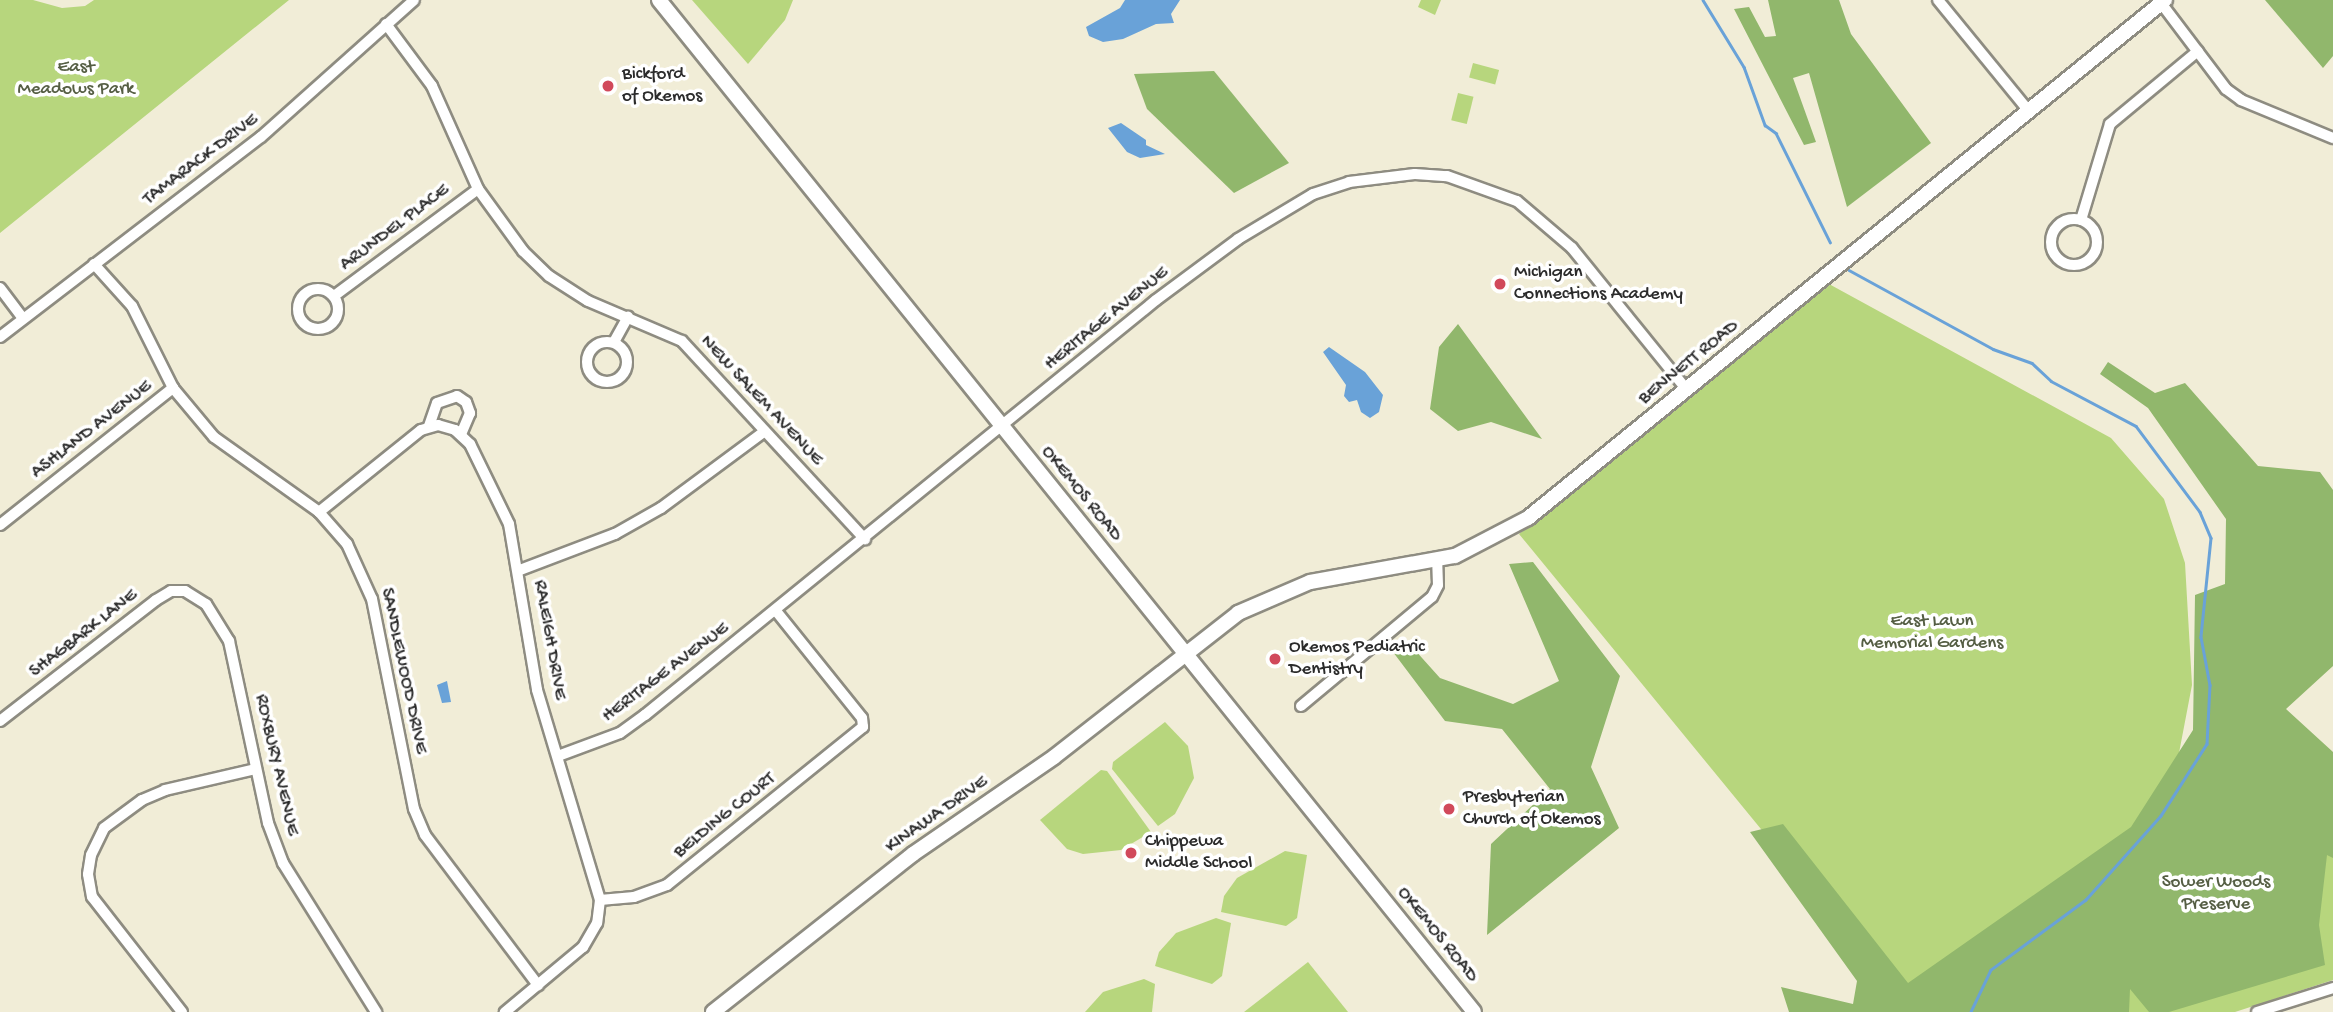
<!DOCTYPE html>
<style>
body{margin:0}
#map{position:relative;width:2333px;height:1012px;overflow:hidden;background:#f1edd7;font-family:"Gochi Hand",sans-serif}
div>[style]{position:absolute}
.green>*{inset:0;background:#b7d67d;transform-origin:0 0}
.forest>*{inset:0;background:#91b76c}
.water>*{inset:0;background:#69a2d8}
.stream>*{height:2.5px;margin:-1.25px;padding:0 1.25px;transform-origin:1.25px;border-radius:1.25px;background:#69a2d8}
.roads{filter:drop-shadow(2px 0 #8e8c81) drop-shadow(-2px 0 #8e8c81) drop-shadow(0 2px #8e8c81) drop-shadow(0 -2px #8e8c81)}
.street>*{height:10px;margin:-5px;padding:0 5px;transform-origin:5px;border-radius:5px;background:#fff}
.street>.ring{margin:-5px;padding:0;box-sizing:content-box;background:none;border:10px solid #fff;border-radius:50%}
.secondary>*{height:14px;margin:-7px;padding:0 7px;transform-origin:7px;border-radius:7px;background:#fff}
.dots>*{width:19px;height:19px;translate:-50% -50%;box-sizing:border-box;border:4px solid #fff;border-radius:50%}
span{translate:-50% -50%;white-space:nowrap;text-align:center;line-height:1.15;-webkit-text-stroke:7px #fff;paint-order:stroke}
.park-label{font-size:19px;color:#555e44}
.poi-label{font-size:19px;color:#2b2b2b}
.left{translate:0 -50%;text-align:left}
.street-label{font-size:19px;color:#2b2b2b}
</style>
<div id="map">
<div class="green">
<div style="clip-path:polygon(0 0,33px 0,62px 8px,85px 6px,94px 0,289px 0,0 233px)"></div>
<div style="clip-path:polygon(692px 0,793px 0,785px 20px,748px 64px)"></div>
<div style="clip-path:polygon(1421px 0,1441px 0,1435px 15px,1418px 7px)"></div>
<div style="left:1473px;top:63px;width:27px;height:15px;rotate:15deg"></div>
<div style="left:1458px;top:93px;width:16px;height:28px;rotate:14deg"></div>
<div style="clip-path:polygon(1829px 284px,2111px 438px,2164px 499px,2185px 563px,2192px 685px,2175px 774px,2333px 799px,2333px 980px,2235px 1012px,2008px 1012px,1902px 1001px,1519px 534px)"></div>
<div style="clip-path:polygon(1165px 722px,1188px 746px,1194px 778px,1175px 814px,1158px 826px,1112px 769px,1113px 762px)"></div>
<div style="clip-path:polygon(1101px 770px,1107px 771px,1151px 832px,1121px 850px,1083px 854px,1067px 849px,1040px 820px)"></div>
<div style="clip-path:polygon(1285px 851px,1307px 855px,1297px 918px,1286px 926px,1221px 912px,1224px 896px,1237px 878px)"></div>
<div style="clip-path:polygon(1216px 918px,1231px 923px,1222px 976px,1212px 984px,1155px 966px,1159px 952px,1176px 933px)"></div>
<div style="clip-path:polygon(1308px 962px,1348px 1012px,1244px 1012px)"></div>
<div style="clip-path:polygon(1144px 979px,1155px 984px,1152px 1012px,1085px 1012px,1103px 992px)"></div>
</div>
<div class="forest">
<div style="clip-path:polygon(1768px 0,1839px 0,1851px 34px,1931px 143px,1847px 207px,1809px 73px,1793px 78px,1816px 142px,1804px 145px,1734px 9px,1749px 7px,1765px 37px,1776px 36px)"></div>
<div style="clip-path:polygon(2265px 0,2333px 0,2333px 56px,2323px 68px)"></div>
<div style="clip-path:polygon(1214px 71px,1289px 163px,1234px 193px,1147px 109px,1134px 74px)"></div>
<div style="clip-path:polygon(1458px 324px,1542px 439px,1491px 422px,1458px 431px,1430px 409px,1439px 347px)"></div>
<div style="clip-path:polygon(2108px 362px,2155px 393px,2185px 383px,2258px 466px,2320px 472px,2333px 490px,2333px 666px,2286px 709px,2333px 752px,2333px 858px,2327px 855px,2319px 925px,2325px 965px,2169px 1012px,2149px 1012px,2130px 989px,2129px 1012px,1789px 1012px,1781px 987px,1853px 1004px,1857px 981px,1750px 832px,1783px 824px,1908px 983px,2131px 827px,2193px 730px,2195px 595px,2225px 584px,2226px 519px,2148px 408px,2100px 374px)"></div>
<div style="clip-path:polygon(1533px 562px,1620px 676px,1591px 767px,1619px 828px,1487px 935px,1491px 844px,1550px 789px,1502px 729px,1445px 721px,1393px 652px,1405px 639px,1440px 678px,1513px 704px,1559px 681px,1509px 564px)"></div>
</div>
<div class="water">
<div style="clip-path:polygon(1125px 0,1180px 0,1171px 14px,1174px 23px,1156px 24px,1123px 39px,1103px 42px,1089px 36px,1086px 27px,1120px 8px)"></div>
<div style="clip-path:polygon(1121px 123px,1146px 140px,1146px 145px,1165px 154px,1140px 158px,1127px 152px,1108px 128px)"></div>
<div style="clip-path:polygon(1329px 347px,1365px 372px,1383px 395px,1379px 412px,1370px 418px,1361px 412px,1357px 400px,1349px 402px,1344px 396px,1346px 385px,1323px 352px)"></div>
<div style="clip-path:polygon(447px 681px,451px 702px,442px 703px,437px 685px)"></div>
</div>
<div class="stream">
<div style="left:1703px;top:0;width:79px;rotate:58.5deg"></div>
<div style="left:1744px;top:67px;width:62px;rotate:70.1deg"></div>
<div style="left:1765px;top:125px;width:14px;rotate:36deg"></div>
<div style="left:1776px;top:133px;width:122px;rotate:63.6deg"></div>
<div style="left:1849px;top:270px;width:164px;rotate:28.7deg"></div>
<div style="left:1993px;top:349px;width:41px;rotate:19.7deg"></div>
<div style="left:2032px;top:363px;width:26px;rotate:43deg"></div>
<div style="left:2051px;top:381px;width:96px;rotate:27.9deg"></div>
<div style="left:2136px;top:426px;width:107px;rotate:53.3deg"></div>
<div style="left:2200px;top:512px;width:28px;rotate:67deg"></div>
<div style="left:2211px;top:538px;width:100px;rotate:95.8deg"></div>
<div style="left:2201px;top:637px;width:49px;rotate:79.4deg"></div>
<div style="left:2210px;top:685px;width:59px;rotate:92.9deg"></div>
<div style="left:2207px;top:744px;width:85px;rotate:122.6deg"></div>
<div style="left:2161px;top:816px;width:113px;rotate:131.8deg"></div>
<div style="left:2086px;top:900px;width:118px;rotate:143.6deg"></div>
<div style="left:1991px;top:970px;width:47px;rotate:115.5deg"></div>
</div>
<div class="roads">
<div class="street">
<div style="left:1938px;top:0;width:144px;rotate:50.7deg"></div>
<div style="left:2161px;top:3px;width:108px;rotate:52.9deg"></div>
<div style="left:2226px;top:89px;width:19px;rotate:36deg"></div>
<div style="left:2241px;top:100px;width:100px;rotate:22.4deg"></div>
<div style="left:386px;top:24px;width:77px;rotate:53.4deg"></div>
<div style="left:432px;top:86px;width:113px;rotate:65.9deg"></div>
<div style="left:478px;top:189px;width:77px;rotate:54deg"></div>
<div style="left:523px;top:251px;width:36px;rotate:44deg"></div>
<div style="left:549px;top:276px;width:46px;rotate:32.7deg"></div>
<div style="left:588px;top:301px;width:102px;rotate:23.1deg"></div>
<div style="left:682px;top:341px;width:270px;rotate:47.3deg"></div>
<div class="ring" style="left:2051px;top:219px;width:36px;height:36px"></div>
<div style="left:2081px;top:220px;width:100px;rotate:-73.2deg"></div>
<div style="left:2110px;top:124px;width:114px;rotate:-39.7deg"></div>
<div style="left:94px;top:264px;width:57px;rotate:47.9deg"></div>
<div style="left:132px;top:306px;width:92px;rotate:63.4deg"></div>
<div style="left:173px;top:388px;width:64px;rotate:50.1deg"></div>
<div style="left:214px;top:437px;width:129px;rotate:35.5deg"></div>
<div style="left:319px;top:512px;width:43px;rotate:48.8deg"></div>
<div style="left:347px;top:544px;width:60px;rotate:65.6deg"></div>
<div style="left:372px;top:599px;width:214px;rotate:78.7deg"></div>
<div style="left:414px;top:809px;width:28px;rotate:67deg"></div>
<div style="left:425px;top:835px;width:188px;rotate:53deg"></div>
<div style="left:0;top:288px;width:38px;rotate:53deg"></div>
<div class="ring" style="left:298px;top:289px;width:30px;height:30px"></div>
<div style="left:334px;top:296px;width:179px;rotate:-36.6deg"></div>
<div style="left:0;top:337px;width:329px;rotate:-37.5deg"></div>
<div style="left:261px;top:137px;width:205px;rotate:-41.8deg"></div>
<div class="ring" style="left:587px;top:342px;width:30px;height:30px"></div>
<div style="left:614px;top:342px;width:29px;rotate:-61deg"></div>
<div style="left:429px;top:426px;width:24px;rotate:-71deg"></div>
<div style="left:437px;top:403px;width:21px;rotate:-19deg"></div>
<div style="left:457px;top:396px;width:11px;rotate:34deg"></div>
<div style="left:466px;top:402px;width:12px;rotate:70deg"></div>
<div style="left:470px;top:413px;width:23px;rotate:113deg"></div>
<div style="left:319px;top:512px;width:131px;rotate:-38.8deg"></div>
<div style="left:421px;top:430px;width:18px;rotate:-16deg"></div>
<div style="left:438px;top:425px;width:18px;rotate:16deg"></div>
<div style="left:455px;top:430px;width:21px;rotate:43deg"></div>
<div style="left:470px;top:444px;width:89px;rotate:64deg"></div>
<div style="left:509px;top:524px;width:168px;rotate:80.4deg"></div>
<div style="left:537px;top:690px;width:219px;rotate:73.3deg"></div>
<div style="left:600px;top:900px;width:23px;rotate:97deg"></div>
<div style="left:597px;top:923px;width:28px;rotate:120deg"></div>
<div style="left:583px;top:947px;width:102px;rotate:140.2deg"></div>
<div style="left:0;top:525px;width:221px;rotate:-38.4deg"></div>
<div style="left:520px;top:570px;width:102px;rotate:-20.8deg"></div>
<div style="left:615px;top:534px;width:53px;rotate:-29.5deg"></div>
<div style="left:661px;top:508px;width:129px;rotate:-36.5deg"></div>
<div style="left:1301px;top:706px;width:170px;rotate:-39.8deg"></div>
<div style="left:1432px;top:597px;width:13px;rotate:-63deg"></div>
<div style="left:1438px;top:585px;width:24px;rotate:-92deg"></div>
<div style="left:0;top:721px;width:197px;rotate:-37.8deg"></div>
<div style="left:156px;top:600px;width:17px;rotate:-31deg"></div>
<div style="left:171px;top:591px;width:14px"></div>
<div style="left:185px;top:591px;width:25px;rotate:32deg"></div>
<div style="left:206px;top:604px;width:44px;rotate:58.1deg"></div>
<div style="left:229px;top:641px;width:186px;rotate:77.9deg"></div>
<div style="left:268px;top:823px;width:43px;rotate:69.4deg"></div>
<div style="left:283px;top:863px;width:176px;rotate:58deg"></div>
<div style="left:558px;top:756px;width:66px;rotate:-20.4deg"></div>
<div style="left:620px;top:733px;width:31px;rotate:-36deg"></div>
<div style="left:645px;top:715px;width:658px;rotate:-39.08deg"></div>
<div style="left:1156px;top:300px;width:102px;rotate:-36.6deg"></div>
<div style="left:1238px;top:239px;width:87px;rotate:-31deg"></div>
<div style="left:1313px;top:194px;width:38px;rotate:-18deg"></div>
<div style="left:1349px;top:182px;width:66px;rotate:-6.9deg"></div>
<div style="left:1415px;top:174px;width:32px;rotate:4deg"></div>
<div style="left:1447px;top:176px;width:74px;rotate:19.7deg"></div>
<div style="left:1517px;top:201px;width:72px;rotate:40.5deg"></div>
<div style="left:1572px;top:248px;width:183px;rotate:51deg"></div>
<div style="left:600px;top:900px;width:34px;rotate:-5deg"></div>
<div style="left:634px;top:897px;width:35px;rotate:-20deg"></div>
<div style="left:667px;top:885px;width:252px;rotate:-38.9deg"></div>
<div style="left:863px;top:727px;width:9px;rotate:-96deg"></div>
<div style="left:862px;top:718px;width:137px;rotate:-128.8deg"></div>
<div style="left:182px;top:1012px;width:146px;rotate:-128deg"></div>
<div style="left:92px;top:897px;width:23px;rotate:-100deg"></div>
<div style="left:88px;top:874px;width:19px;rotate:-81deg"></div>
<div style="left:91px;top:855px;width:30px;rotate:-64deg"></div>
<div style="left:104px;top:828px;width:47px;rotate:-36.4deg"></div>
<div style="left:142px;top:800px;width:25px;rotate:-23deg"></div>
<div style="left:165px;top:790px;width:93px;rotate:-13deg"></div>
<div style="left:2257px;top:1012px;width:80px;rotate:-17.5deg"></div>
</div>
<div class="secondary">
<div style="left:659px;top:0;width:1299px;rotate:51.15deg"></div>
<div style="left:713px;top:1012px;width:255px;rotate:-38.3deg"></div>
<div style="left:913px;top:854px;width:171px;rotate:-34.5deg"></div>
<div style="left:1054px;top:757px;width:234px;rotate:-38deg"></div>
<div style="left:1238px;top:613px;width:78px;rotate:-23.3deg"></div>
<div style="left:1310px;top:582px;width:147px;rotate:-10.2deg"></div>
<div style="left:1455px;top:556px;width:82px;rotate:-27.5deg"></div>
<div style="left:1528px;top:518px;width:821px;rotate:-39.12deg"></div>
</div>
</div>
<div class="dots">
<div style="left:608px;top:86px;background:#d1495b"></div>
<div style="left:1500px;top:284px;background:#d1495b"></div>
<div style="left:1275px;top:659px;background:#d1495b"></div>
<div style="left:1449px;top:809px;background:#d1495b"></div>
<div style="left:1131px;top:853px;background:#d1495b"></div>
</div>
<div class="park-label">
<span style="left:76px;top:79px">East<br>Meadows Park</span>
<span style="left:1932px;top:633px">East Lawn<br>Memorial Gardens</span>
<span style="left:2216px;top:894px">Sower Woods<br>Preserve</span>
</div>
<div class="poi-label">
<span class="left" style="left:622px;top:86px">Bickford<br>of Okemos</span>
<span class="left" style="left:1514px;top:284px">Michigan<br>Connections Academy</span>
<span class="left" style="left:1289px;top:659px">Okemos Pediatric<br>Dentistry</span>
<span class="left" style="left:1463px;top:809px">Presbyterian<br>Church of Okemos</span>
<span class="left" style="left:1145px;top:853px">Chippewa<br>Middle School</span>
</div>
<div class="street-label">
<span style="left:201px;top:160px;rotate:-37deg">TAMARACK DRIVE</span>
<span style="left:395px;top:228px;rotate:-37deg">ARUNDEL PLACE</span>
<span style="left:1107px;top:319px;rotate:-39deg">HERITAGE AVENUE</span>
<span style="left:1689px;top:363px;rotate:-39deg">BENNETT ROAD</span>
<span style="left:761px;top:401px;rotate:47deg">NEW SALEM AVENUE</span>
<span style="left:92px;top:430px;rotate:-38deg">ASHLAND AVENUE</span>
<span style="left:1081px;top:494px;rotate:51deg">OKEMOS ROAD</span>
<span style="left:84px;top:634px;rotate:-38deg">SHAGBARK LANE</span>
<span style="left:549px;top:640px;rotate:80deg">RALEIGH DRIVE</span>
<span style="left:403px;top:671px;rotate:78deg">SANDLEWOOD DRIVE</span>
<span style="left:666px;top:673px;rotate:-37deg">HERITAGE AVENUE</span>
<span style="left:276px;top:765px;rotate:77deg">ROXBURY AVENUE</span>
<span style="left:937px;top:815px;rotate:-35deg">KINAWA DRIVE</span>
<span style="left:725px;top:816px;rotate:-39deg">BELDING COURT</span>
<span style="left:1437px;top:935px;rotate:51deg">OKEMOS ROAD</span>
</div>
</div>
